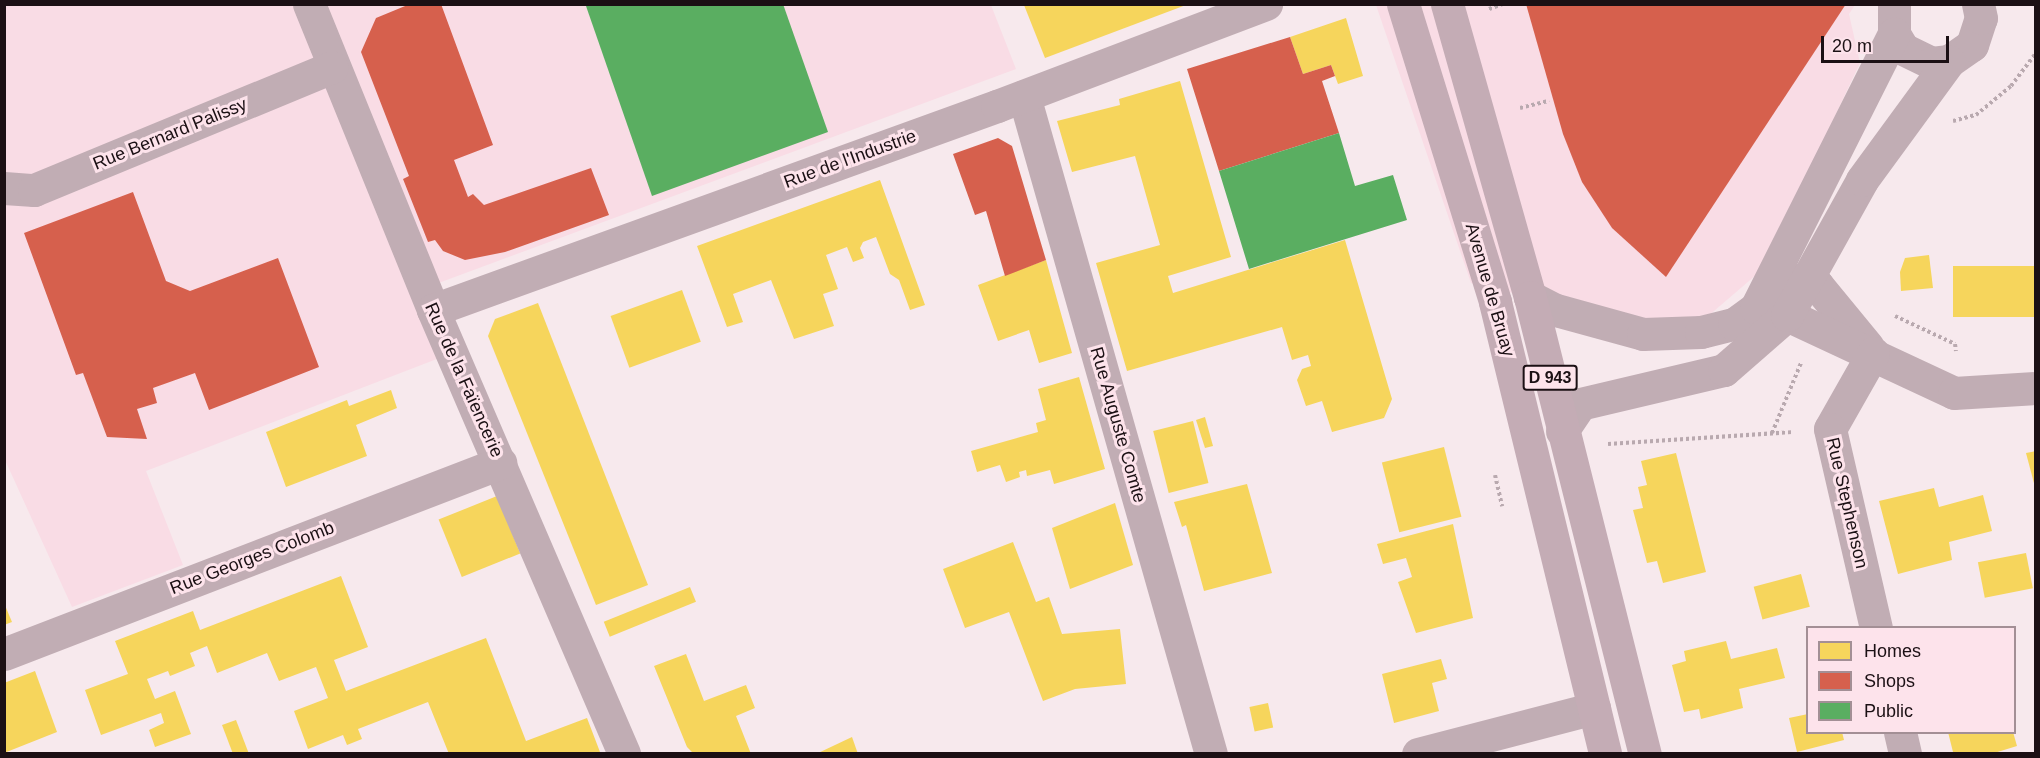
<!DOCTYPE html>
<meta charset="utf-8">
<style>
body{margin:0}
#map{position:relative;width:2040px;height:758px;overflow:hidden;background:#f7e9ed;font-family:Arial,sans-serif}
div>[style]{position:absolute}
.built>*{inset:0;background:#f9dce5}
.homes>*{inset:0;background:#f6d55c;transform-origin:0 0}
.shops>*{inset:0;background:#d6604d}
.public>*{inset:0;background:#5aae61}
.path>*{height:4px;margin-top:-2px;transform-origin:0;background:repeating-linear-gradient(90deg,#b9a9af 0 3px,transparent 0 6px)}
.minor>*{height:33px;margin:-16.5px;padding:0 16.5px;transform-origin:16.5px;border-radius:16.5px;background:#c1adb4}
.tertiary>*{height:33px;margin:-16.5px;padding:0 16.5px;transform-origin:16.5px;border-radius:16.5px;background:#c1adb4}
.primary>*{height:33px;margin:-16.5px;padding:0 16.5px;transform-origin:16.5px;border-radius:16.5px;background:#c4acb5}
span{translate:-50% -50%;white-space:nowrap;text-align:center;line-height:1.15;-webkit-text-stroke:6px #fde3eb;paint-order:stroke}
.shield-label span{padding:2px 4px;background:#fde3eb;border:2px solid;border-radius:4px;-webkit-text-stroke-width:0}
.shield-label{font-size:16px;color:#1b1014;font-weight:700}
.street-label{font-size:18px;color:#1b1014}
.frame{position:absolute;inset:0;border:6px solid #1b1014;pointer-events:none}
.legend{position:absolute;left:1806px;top:626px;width:210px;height:108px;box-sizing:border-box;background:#fde3eb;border:2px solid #a38f95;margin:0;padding:8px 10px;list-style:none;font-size:18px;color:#1b1014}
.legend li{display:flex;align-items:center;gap:12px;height:30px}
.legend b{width:30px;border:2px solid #a38f95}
.scale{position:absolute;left:1821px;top:36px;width:128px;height:27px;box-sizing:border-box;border:3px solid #1b1014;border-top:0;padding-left:8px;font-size:18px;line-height:21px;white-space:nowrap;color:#1b1014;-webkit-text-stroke:4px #fde3eb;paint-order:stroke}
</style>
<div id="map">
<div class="built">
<div style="clip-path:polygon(4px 5px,991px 5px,1016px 69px,417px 291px,442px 357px,146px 471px,183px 565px,72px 607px,5px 460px)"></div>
<div style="clip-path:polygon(1376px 5px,1855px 5px,1849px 14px,1860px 63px,1763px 269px,1707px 317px,1620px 319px,1471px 283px)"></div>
</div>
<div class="homes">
<div style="clip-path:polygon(1024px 5px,1186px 5px,1045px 58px)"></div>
<div style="clip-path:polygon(1346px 18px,1363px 76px,1338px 84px,1331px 65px,1303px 74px,1290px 37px)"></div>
<div style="clip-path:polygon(1180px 81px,1231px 257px,1168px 276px,1173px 293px,1345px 240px,1392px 399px,1384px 418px,1332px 432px,1322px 401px,1306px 406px,1297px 380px,1302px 369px,1311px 366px,1308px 355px,1292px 360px,1282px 327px,1127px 371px,1096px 263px,1160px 245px,1135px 156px,1072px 172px,1057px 121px,1120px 105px,1119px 99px)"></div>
<div style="clip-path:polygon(880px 180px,925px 305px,910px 310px,899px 280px,890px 274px,876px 237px,863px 242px,860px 248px,864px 258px,853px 262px,847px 247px,826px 255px,838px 289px,823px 294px,834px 326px,794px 339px,771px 280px,733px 294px,743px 322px,727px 327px,697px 246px)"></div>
<div style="clip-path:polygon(1929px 255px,1933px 288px,1901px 291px,1900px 272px,1905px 258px)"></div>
<div style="clip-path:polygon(1046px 260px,1072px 353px,1039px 363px,1029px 330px,998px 341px,978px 285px)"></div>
<div style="left:2036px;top:266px;width:51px;height:83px;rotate:90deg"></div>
<div style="left:682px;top:290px;width:55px;height:76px;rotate:70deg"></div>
<div style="clip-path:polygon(538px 303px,648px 585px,596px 605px,488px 336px,495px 319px)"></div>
<div style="clip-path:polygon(1079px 377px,1105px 469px,1054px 484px,1050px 470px,1027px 476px,1026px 470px,1019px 472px,1020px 477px,1006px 482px,1000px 465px,977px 472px,971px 451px,1038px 432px,1036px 423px,1046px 420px,1038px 389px)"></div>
<div style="clip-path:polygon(391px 390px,397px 408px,356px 425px,367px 456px,286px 487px,266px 432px,347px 400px,349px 406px)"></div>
<div style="clip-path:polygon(1205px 417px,1213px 446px,1205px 448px,1196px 420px)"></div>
<div style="left:1193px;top:421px;width:64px;height:41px;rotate:76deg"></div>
<div style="left:1444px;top:447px;width:72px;height:64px;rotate:76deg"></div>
<div style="clip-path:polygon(2036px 451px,2036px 486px,2035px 487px,2026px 453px)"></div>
<div style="clip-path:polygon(1676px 453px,1706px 572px,1663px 583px,1657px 561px,1647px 563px,1633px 510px,1643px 508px,1638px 487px,1647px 485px,1641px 461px)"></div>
<div style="clip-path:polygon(1247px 484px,1272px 573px,1204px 591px,1186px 525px,1182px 527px,1174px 502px)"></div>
<div style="clip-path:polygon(1934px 488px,1939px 507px,1983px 495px,1992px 531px,1949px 542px,1952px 560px,1898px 574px,1879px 501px)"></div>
<div style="left:497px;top:496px;width:62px;height:63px;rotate:68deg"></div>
<div style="clip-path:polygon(1115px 503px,1133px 565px,1070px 589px,1052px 528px)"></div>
<div style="clip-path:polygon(1453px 524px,1473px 618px,1416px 633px,1398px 582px,1412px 577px,1406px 558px,1383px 564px,1377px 544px)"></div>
<div style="clip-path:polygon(1013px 542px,1036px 602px,1049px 597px,1062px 634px,1120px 629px,1126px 684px,1075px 689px,1043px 701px,1009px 612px,965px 628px,943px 569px)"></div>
<div style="left:2026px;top:553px;width:36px;height:49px;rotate:79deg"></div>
<div style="left:1801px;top:574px;width:34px;height:49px;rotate:75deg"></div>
<div style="clip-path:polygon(341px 576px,368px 647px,334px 660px,346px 691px,486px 638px,526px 741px,587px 718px,600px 752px,449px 754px,428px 702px,358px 729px,362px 739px,347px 745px,343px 735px,308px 749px,294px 711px,328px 698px,316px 667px,279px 681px,267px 653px,217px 673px,207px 646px,190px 653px,195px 666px,170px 676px,168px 671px,147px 679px,155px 699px,175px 691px,191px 734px,155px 747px,149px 730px,164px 723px,161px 713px,101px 735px,85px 690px,128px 674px,115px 641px,193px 611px,200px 630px)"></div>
<div style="left:690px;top:587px;width:16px;height:93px;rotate:68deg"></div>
<div style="clip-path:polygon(4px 603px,12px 622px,4px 625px)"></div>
<div style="clip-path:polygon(1726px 641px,1731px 659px,1777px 648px,1785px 678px,1739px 689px,1743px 708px,1701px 719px,1699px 709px,1684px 712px,1672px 665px,1686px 661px,1684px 651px)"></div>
<div style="clip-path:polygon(686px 654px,704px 701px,746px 685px,755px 708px,736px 716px,751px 754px,694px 754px,687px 747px,654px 666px)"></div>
<div style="clip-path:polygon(1441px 659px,1447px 679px,1432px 683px,1439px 711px,1394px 723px,1382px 674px)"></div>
<div style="clip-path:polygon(35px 671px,57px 732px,4px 753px,4px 683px)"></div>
<div style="left:1268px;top:703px;width:25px;height:19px;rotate:78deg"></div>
<div style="clip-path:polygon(1808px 714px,1808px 732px,1842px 732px,1844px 740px,1797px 752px,1789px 718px)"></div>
<div style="clip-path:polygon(236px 720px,249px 754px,233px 754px,222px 725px)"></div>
<div style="clip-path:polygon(1948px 732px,2013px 732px,2017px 746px,1991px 754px,1953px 752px)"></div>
<div style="clip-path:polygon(852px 737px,858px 754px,816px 754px)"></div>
</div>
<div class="shops">
<div style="clip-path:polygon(410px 4px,441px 4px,493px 145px,454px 160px,468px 197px,473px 194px,484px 205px,591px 168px,609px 215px,505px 252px,465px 260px,443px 251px,435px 240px,428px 242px,403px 179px,409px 176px,361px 52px,376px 18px)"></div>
<div style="clip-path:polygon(1526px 4px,1846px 4px,1666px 277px,1612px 228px,1582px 182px,1563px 134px)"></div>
<div style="clip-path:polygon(1290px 37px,1303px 74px,1331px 65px,1335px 76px,1322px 81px,1339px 133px,1219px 171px,1187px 69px)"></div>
<div style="clip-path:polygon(998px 138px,1012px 146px,1046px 260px,1005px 276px,986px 211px,975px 215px,953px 154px)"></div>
<div style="clip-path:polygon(133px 192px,166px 281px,190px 291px,278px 258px,319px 367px,209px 410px,195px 373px,153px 388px,157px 403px,137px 409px,147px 439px,107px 437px,83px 373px,76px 375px,24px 233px)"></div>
</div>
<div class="public">
<div style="clip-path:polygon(591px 4px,783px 4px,828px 132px,652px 196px,586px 6px)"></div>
<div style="clip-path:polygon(1339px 133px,1355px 186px,1393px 175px,1407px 220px,1249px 269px,1219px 171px)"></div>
</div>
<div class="path">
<div style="left:4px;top:5px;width:2px;rotate:-27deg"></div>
<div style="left:1489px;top:9px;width:15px;rotate:-20deg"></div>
<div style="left:1520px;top:108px;width:30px;rotate:-14deg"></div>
<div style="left:1953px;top:121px;width:24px;rotate:-15deg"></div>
<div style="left:1976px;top:115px;width:45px;rotate:-39.6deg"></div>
<div style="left:2011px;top:86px;width:41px;rotate:-52.9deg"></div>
<div style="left:1895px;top:316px;width:66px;rotate:25deg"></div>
<div style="left:1955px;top:344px;width:7px;rotate:82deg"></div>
<div style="left:1772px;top:433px;width:76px;rotate:-67.5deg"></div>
<div style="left:1608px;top:444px;width:184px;rotate:-3.7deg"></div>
<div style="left:1495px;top:475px;width:32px;rotate:77deg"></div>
</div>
<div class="minor">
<div style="left:309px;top:4px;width:330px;rotate:67.9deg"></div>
<div style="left:433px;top:310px;width:483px;rotate:66.7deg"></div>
<div style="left:1024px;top:96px;width:684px;rotate:74.14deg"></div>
<div style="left:4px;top:188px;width:30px;rotate:4deg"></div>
<div style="left:34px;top:190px;width:322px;rotate:-22.4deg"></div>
<div style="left:1806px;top:277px;width:14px;rotate:36deg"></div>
<div style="left:1817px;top:285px;width:80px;rotate:50.6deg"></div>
<div style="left:433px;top:310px;width:600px;rotate:-19.89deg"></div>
<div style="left:997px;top:106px;width:288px;rotate:-20.8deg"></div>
<div style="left:1787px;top:315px;width:184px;rotate:25deg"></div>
<div style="left:1954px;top:393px;width:82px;rotate:-3.5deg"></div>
<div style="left:1873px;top:353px;width:87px;rotate:119.5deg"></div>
<div style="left:1830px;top:429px;width:204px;rotate:77deg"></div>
<div style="left:4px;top:654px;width:532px;rotate:-21.06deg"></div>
<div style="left:1900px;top:732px;width:23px;rotate:77deg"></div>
<div style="left:1418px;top:754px;width:182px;rotate:-14.6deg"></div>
</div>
<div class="tertiary">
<div style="left:1894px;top:4px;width:30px;rotate:90deg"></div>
<div style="left:1894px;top:34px;width:17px;rotate:59deg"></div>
<div style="left:1903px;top:49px;width:32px;rotate:26deg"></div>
<div style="left:1932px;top:63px;width:17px;rotate:-7deg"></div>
<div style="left:1949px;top:61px;width:28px;rotate:-35deg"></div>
<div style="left:1972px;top:45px;width:28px;rotate:-72deg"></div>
<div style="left:1981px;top:18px;width:14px;rotate:-102deg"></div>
<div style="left:1530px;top:297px;width:29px;rotate:27deg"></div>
<div style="left:1556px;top:310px;width:90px;rotate:15.4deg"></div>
<div style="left:1643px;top:334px;width:58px;rotate:-2deg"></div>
<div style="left:1701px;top:332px;width:34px;rotate:-14deg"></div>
<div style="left:1734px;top:324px;width:27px;rotate:-36deg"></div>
<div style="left:1756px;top:308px;width:307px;rotate:-63.3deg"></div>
<div style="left:1562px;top:431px;width:32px;rotate:-56deg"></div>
<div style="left:1580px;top:404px;width:148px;rotate:-13.3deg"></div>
<div style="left:1724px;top:370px;width:84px;rotate:-41.1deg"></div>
<div style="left:1787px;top:315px;width:154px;rotate:-60.9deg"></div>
<div style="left:1862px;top:180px;width:147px;rotate:-53.8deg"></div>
</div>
<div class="primary">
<div style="left:1403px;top:4px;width:312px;rotate:72.8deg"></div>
<div style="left:1495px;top:302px;width:465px;rotate:76.3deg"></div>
<div style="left:1447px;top:4px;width:305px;rotate:74.2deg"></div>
<div style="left:1530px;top:297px;width:471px;rotate:75.9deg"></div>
</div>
<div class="shield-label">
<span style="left:1550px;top:378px">D 943</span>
</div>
<div class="street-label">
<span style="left:170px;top:134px;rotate:-22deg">Rue Bernard Palissy</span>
<span style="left:850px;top:159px;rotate:-20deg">Rue de l'Industrie</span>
<span style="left:1490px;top:290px;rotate:74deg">Avenue de Bruay</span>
<span style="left:464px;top:380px;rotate:66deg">Rue de la Faïencerie</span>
<span style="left:1118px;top:425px;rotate:74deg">Rue Auguste Comte</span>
<span style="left:1847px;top:503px;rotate:77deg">Rue Stephenson</span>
<span style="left:252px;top:558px;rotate:-21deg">Rue Georges Colomb</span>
</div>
<div class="frame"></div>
<ul class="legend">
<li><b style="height:16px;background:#f6d55c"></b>Homes</li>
<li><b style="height:16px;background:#d6604d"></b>Shops</li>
<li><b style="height:16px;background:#5aae61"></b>Public</li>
</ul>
<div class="scale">20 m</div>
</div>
